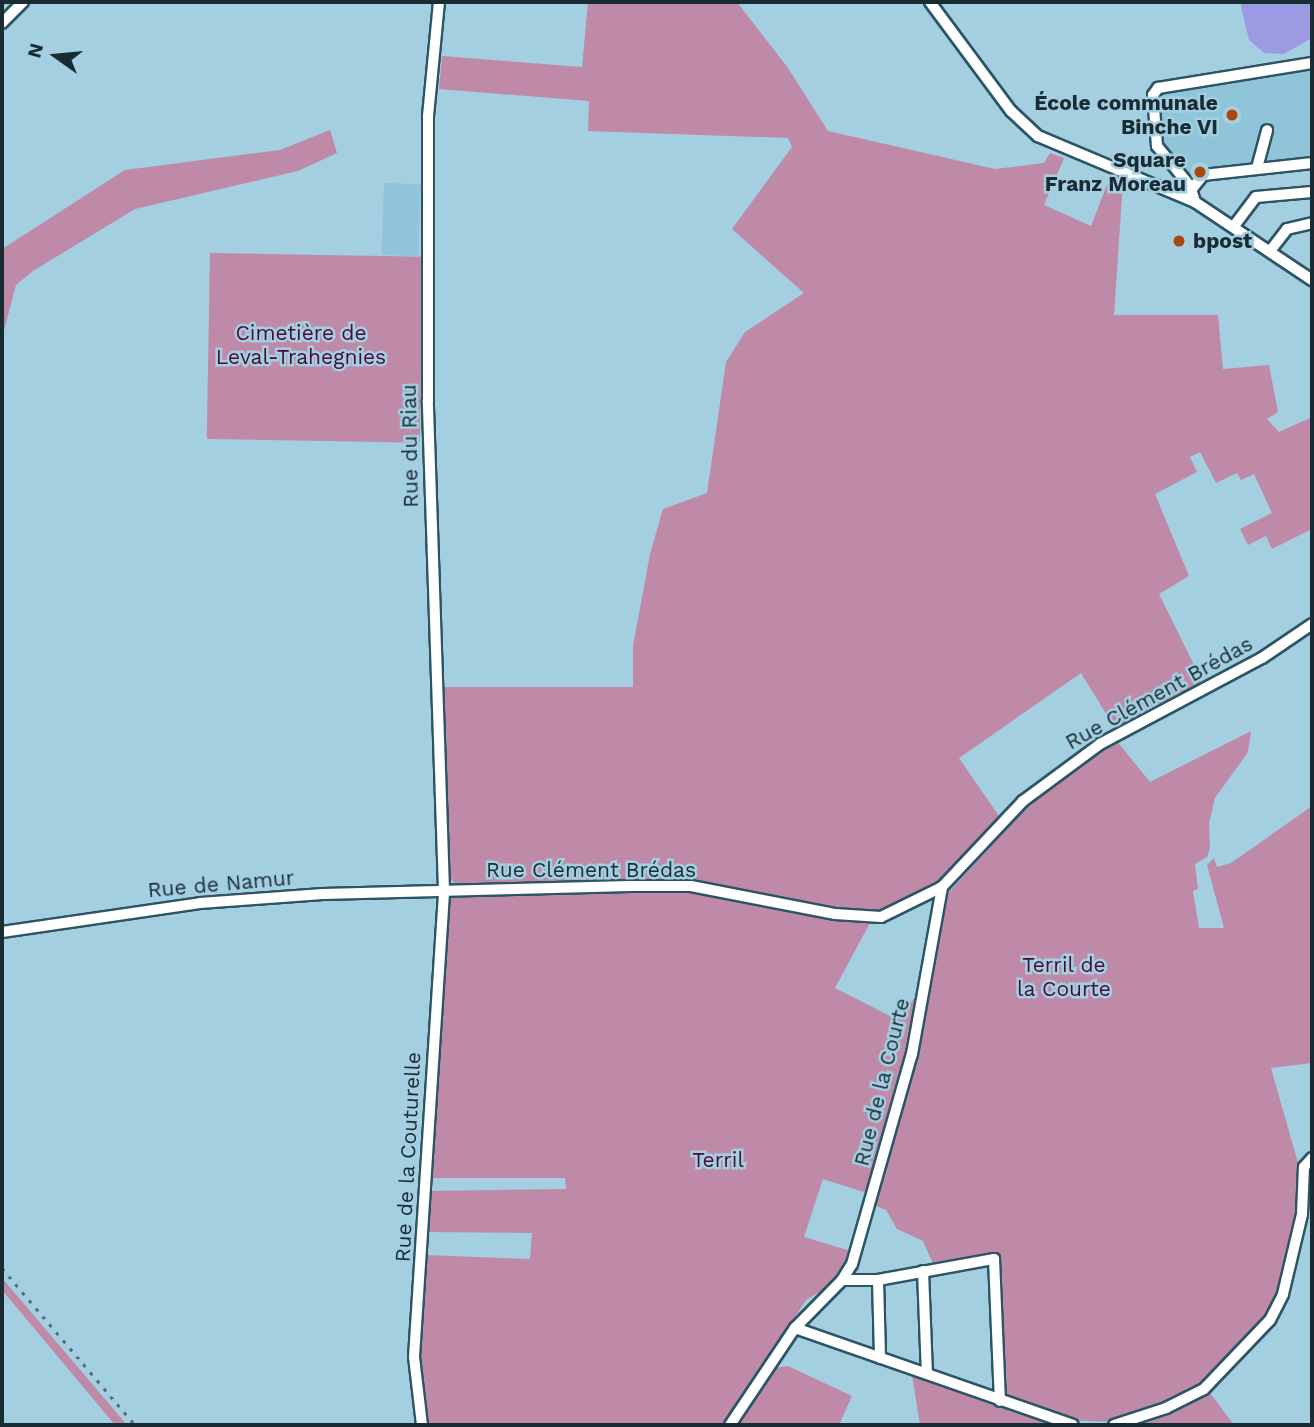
<!DOCTYPE html>
<meta charset="utf-8">
<style>
body{margin:0}
#map{position:relative;width:1314px;height:1427px;overflow:hidden;background:#a3cfe1;font-family:"Work Sans",sans-serif}
div>[style]{position:absolute}
.built>*{inset:0;background:#8fc4d9;transform-origin:0 0}
.green>*{inset:0;background:#be8aa8;transform-origin:0 0}
.water>*{inset:0;background:#9b9ae3}
.roads{filter:drop-shadow(2px 0 #2b5564) drop-shadow(-2px 0 #2b5564) drop-shadow(0 2px #2b5564) drop-shadow(0 -2px #2b5564)}
.minor>*{height:10px;margin:-5px;padding:0 5px;transform-origin:5px;border-radius:5px;background:#fff}
.rail>*{height:2.5px;margin-top:-1.25px;transform-origin:0;background:repeating-linear-gradient(90deg,#55727d 0 3.5px,transparent 0 10.5px)}
.dots>*{width:19px;height:19px;translate:-50% -50%;box-sizing:border-box;border:4px solid #a3cfe1;border-radius:50%}
span{translate:-50% -50%;white-space:nowrap;text-align:center;line-height:1.15;-webkit-text-stroke:5px #a3cfe1;paint-order:stroke}
.poi-label{font-size:21px;color:#1a2c33;font-weight:700}
.right{translate:-100% -50%;text-align:right}
.left{translate:0 -50%;text-align:left}
.park-label{font-size:21px;color:#4c0837}
.street-label{font-size:21px;color:#1a2c33}
.frame{position:absolute;inset:0;border:4px solid #1a2c33;pointer-events:none}
.north{position:absolute;left:21px;top:21px;width:70px;height:70px;-webkit-text-stroke:5px #a3cfe1;paint-order:stroke;rotate:285deg;font-size:19px;font-weight:700;line-height:28px;text-align:center;color:#1a2c33}
.north::after{content:'';display:block;margin:auto;width:24px;height:32px;background:#1a2c33;clip-path:polygon(50% 0,100% 100%,50% 72%,0 100%)}
</style>
<div id="map">
<div class="built">
<div style="clip-path:polygon(1312px 68px,1312px 165px,1203px 178px,1188px 199px,1180px 195px,1184px 186px,1149px 143px,1154px 87px)"></div>
<div style="left:384px;top:183px;width:37px;height:72px;rotate:2deg"></div>
</div>
<div class="green">
<div style="clip-path:polygon(588px 2px,737px 2px,788px 68px,828px 131px,995px 169px,1044px 163px,1050px 153px,1064px 158px,1044px 205px,1091px 226px,1110px 177px,1123px 182px,1114px 315px,1218px 315px,1223px 369px,1269px 365px,1278px 412px,1267px 419px,1279px 432px,1312px 417px,1312px 529px,1272px 549px,1266px 536px,1248px 545px,1240px 529px,1272px 513px,1254px 474px,1241px 480px,1237px 473px,1216px 483px,1200px 452px,1190px 457px,1197px 472px,1155px 494px,1189px 576px,1159px 594px,1201px 679px,1199px 687px,1121px 728px,1113px 725px,1081px 673px,959px 758px,1001px 819px,936px 886px,883px 913px,859px 914px,692px 884px,457px 886px,448px 875px,441px 687px,633px 687px,633px 646px,650px 554px,663px 509px,707px 493px,726px 362px,745px 332px,804px 293px,732px 229px,792px 147px,788px 138px,588px 131px,589px 101px,439px 89px,442px 56px,582px 67px)"></div>
<div style="clip-path:polygon(330px 130px,337px 153px,298px 171px,135px 209px,33px 271px,16px 285px,2px 338px,2px 249px,125px 170px,280px 150px)"></div>
<div style="left:210px;top:253px;width:213px;height:186px;rotate:1deg"></div>
<div style="clip-path:polygon(1251px 731px,1248px 752px,1215px 798px,1209px 823px,1210px 848px,1207px 857px,1195px 864px,1198px 889px,1193px 891px,1199px 928px,1224px 928px,1207px 865px,1214px 858px,1217px 867px,1231px 863px,1312px 806px,1312px 1063px,1271px 1068px,1300px 1170px,1301px 1197px,1281px 1295px,1271px 1315px,1193px 1394px,1114px 1422px,1064px 1420px,1002px 1399px,1000px 1266px,996px 1256px,934px 1266px,923px 1241px,897px 1229px,886px 1210px,874px 1205px,917px 1055px,948px 893px,1025px 810px,1062px 777px,1116px 740px,1150px 782px)"></div>
<div style="clip-path:polygon(684px 889px,871px 921px,835px 988px,896px 1019px,920px 992px,870px 1194px,823px 1179px,804px 1237px,851px 1251px,846px 1261px,826px 1288px,806px 1300px,726px 1425px,425px 1425px,417px 1374px,425px 1255px,530px 1259px,532px 1233px,426px 1232px,428px 1191px,566px 1189px,565px 1178px,429px 1178px,446px 902px,451px 895px)"></div>
<div style="clip-path:polygon(2px 1278px,127px 1425px,115px 1425px,2px 1290px)"></div>
<div style="clip-path:polygon(788px 1366px,852px 1396px,839px 1425px,737px 1425px,775px 1368px)"></div>
<div style="clip-path:polygon(912px 1375px,1043px 1420px,1042px 1425px,920px 1425px)"></div>
<div style="clip-path:polygon(1207px 1389px,1234px 1425px,1127px 1425px,1189px 1402px)"></div>
</div>
<div class="water">
<div style="clip-path:polygon(1240px 2px,1312px 2px,1312px 38px,1284px 54px,1264px 53px,1249px 40px)"></div>
</div>
<div class="roads">
<div class="minor">
<div style="left:930px;top:2px;width:136px;rotate:53.4deg"></div>
<div style="left:1011px;top:111px;width:37px;rotate:43deg"></div>
<div style="left:1038px;top:136px;width:170px;rotate:22.8deg"></div>
<div style="left:1195px;top:202px;width:141px;rotate:33.7deg"></div>
<div style="left:2px;top:23px;width:30px;rotate:-45deg"></div>
<div style="left:1257px;top:168px;width:39px;rotate:-75deg"></div>
<div style="left:1191px;top:190px;width:19px;rotate:-51deg"></div>
<div style="left:1203px;top:175px;width:110px;rotate:-6.3deg"></div>
<div style="left:1195px;top:202px;width:17px;rotate:-107deg"></div>
<div style="left:1190px;top:186px;width:52px;rotate:-129.5deg"></div>
<div style="left:1157px;top:146px;width:51px;rotate:-94.5deg"></div>
<div style="left:1153px;top:95px;width:9px;rotate:-54deg"></div>
<div style="left:1158px;top:88px;width:156px;rotate:-9.2deg"></div>
<div style="left:1234px;top:226px;width:36px;rotate:-53deg"></div>
<div style="left:1256px;top:197px;width:56px;rotate:-5.1deg"></div>
<div style="left:1270px;top:251px;width:28px;rotate:-52deg"></div>
<div style="left:1287px;top:229px;width:26px;rotate:-13deg"></div>
<div style="left:2px;top:932px;width:200px;rotate:-8.3deg"></div>
<div style="left:200px;top:903px;width:123px;rotate:-4.2deg"></div>
<div style="left:323px;top:894px;width:307px;rotate:-1.5deg"></div>
<div style="left:630px;top:886px;width:61px"></div>
<div style="left:691px;top:886px;width:147px;rotate:11deg"></div>
<div style="left:835px;top:914px;width:46px;rotate:3.7deg"></div>
<div style="left:881px;top:917px;width:68px;rotate:-26.2deg"></div>
<div style="left:942px;top:887px;width:118px;rotate:-46.7deg"></div>
<div style="left:1023px;top:801px;width:96px;rotate:-36.5deg"></div>
<div style="left:1100px;top:744px;width:183px;rotate:-28deg"></div>
<div style="left:1262px;top:658px;width:60px;rotate:-34.2deg"></div>
<div style="left:923px;top:1271px;width:103px;rotate:87.8deg"></div>
<div style="left:842px;top:1280px;width:36px"></div>
<div style="left:878px;top:1280px;width:118px;rotate:-10.3deg"></div>
<div style="left:994px;top:1259px;width:142px;rotate:87.6deg"></div>
<div style="left:878px;top:1280px;width:78px;rotate:88.5deg"></div>
<div style="left:795px;top:1328px;width:294px;rotate:19.2deg"></div>
<div style="left:422px;top:1425px;width:68px;rotate:-96.7deg"></div>
<div style="left:414px;top:1357px;width:468px;rotate:-86.3deg"></div>
<div style="left:444px;top:890px;width:490px;rotate:-91.9deg"></div>
<div style="left:428px;top:400px;width:284px;rotate:-90deg"></div>
<div style="left:428px;top:116px;width:115px;rotate:-84.5deg"></div>
<div style="left:730px;top:1425px;width:117px;rotate:-56.2deg"></div>
<div style="left:795px;top:1328px;width:67px;rotate:-45.6deg"></div>
<div style="left:842px;top:1280px;width:19px;rotate:-58deg"></div>
<div style="left:852px;top:1264px;width:218px;rotate:-74.1deg"></div>
<div style="left:912px;top:1054px;width:170px;rotate:-79.8deg"></div>
<div style="left:1114px;top:1425px;width:55px;rotate:-18.1deg"></div>
<div style="left:1166px;top:1408px;width:42px;rotate:-26.6deg"></div>
<div style="left:1204px;top:1389px;width:95px;rotate:-46.3deg"></div>
<div style="left:1270px;top:1320px;width:29px;rotate:-63deg"></div>
<div style="left:1283px;top:1294px;width:82px;rotate:-76.6deg"></div>
<div style="left:1302px;top:1214px;width:47px;rotate:-87.6deg"></div>
<div style="left:1304px;top:1167px;width:12px;rotate:-48deg"></div>
</div>
</div>
<div class="rail">
<div style="left:2px;top:1268px;width:206px;rotate:49.7deg"></div>
</div>
<div class="dots">
<div style="left:1232px;top:115px;background:#aa470f"></div>
<div style="left:1200px;top:172px;background:#aa470f"></div>
<div style="left:1179px;top:241px;background:#aa470f"></div>
</div>
<div class="poi-label">
<span class="right" style="left:1218px;top:115px">École communale<br>Binche VI</span>
<span class="right" style="left:1186px;top:172px">Square<br>Franz Moreau</span>
<span class="left" style="left:1193px;top:241px">bpost</span>
</div>
<div class="park-label">
<span style="left:301px;top:345px">Cimetière de<br>Leval-Trahegnies</span>
<span style="left:1064px;top:977px">Terril de<br>la Courte</span>
<span style="left:718px;top:1160px">Terril</span>
</div>
<div class="street-label">
<span style="left:410px;top:446px;rotate:-91deg">Rue du Riau</span>
<span style="left:1159px;top:693px;rotate:-29deg">Rue Clément Brédas</span>
<span style="left:591px;top:870px">Rue Clément Brédas</span>
<span style="left:221px;top:884px;rotate:-5deg">Rue de Namur</span>
<span style="left:882px;top:1082px;rotate:-76deg">Rue de la Courte</span>
<span style="left:408px;top:1157px;rotate:-87deg">Rue de la Couturelle</span>
</div>
<div class="frame"></div>
<div class="north">N</div>
</div>
